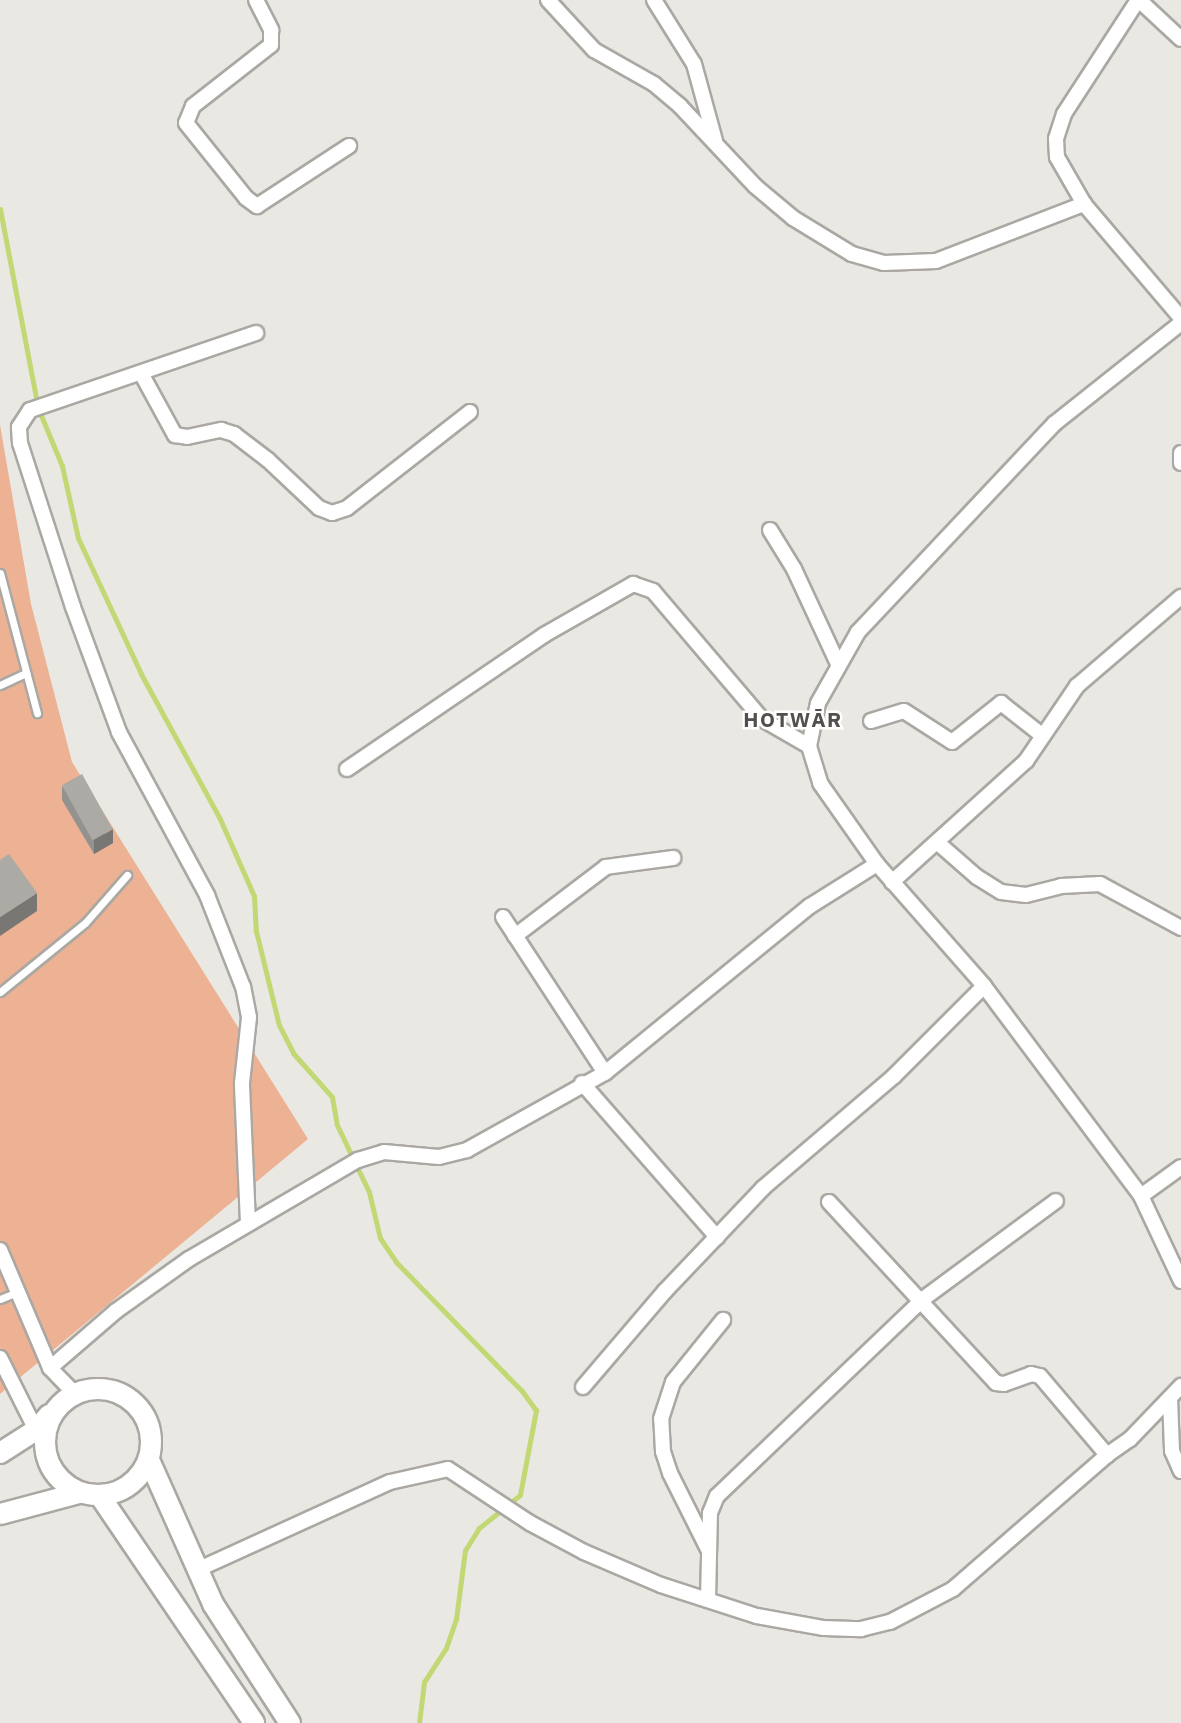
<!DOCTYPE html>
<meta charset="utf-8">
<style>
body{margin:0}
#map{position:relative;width:1181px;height:1723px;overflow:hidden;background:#eae8e2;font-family:"IBM Plex Sans",sans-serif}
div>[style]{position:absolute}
.green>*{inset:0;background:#edb193}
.stream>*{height:5px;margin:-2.5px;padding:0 2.5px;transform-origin:2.5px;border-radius:2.5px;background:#c1d874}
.roads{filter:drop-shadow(2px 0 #aba8a3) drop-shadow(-2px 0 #aba8a3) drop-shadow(0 2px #aba8a3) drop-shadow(0 -2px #aba8a3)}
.lane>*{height:7px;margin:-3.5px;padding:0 3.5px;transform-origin:3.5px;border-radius:3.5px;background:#fff}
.street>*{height:14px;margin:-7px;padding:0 7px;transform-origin:7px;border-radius:7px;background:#fff}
.secondary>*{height:20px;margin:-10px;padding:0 10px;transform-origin:10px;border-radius:10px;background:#fff}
.secondary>.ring{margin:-10px;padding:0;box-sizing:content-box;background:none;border:20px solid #fff;border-radius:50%}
.wall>*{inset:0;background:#93928e}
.shaded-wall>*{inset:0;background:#787774}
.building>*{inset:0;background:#abaaa5;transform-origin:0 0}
span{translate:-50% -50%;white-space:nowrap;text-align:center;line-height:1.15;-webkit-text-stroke:5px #fff;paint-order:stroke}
.district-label{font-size:21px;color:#53504c;font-weight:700;letter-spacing:1.5px}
</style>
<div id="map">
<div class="green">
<div style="clip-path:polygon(0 425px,31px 604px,72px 762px,308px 1139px,0 1394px)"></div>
</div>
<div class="stream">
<div style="left:0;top:209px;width:203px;rotate:79.2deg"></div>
<div style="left:38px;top:408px;width:63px;rotate:67.5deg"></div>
<div style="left:62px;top:466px;width:74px;rotate:77.5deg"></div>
<div style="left:78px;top:538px;width:150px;rotate:65.1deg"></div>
<div style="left:141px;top:674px;width:165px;rotate:61.4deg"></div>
<div style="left:220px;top:819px;width:84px;rotate:66.2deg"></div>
<div style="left:254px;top:896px;width:35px;rotate:87deg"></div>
<div style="left:256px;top:931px;width:97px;rotate:76.3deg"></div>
<div style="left:279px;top:1025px;width:31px;rotate:63deg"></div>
<div style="left:293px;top:1053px;width:59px;rotate:48.4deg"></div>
<div style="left:332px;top:1097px;width:28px;rotate:80deg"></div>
<div style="left:337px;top:1125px;width:74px;rotate:64.5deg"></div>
<div style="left:369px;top:1192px;width:47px;rotate:76.6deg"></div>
<div style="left:380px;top:1238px;width:29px;rotate:56deg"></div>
<div style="left:396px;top:1262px;width:180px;rotate:45.7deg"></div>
<div style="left:522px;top:1391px;width:24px;rotate:54deg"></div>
<div style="left:536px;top:1410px;width:86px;rotate:100.7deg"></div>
<div style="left:520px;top:1495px;width:53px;rotate:141.2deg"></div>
<div style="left:479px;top:1528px;width:26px;rotate:122deg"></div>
<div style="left:465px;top:1550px;width:70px;rotate:97.4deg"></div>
<div style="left:456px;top:1619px;width:31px;rotate:109deg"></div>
<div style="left:446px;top:1648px;width:40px;rotate:122.9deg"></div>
<div style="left:424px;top:1682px;width:41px;rotate:97deg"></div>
</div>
<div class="roads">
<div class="lane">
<div style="left:0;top:573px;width:145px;rotate:75.2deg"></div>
<div style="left:0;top:685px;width:29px;rotate:-25deg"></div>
<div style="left:0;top:992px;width:109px;rotate:-39.1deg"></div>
<div style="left:85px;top:923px;width:64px;rotate:-48.8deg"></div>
<div style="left:0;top:1299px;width:18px;rotate:-22deg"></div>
</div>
<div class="street">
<div style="left:256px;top:0;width:34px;rotate:63deg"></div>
<div style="left:271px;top:30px;width:15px;rotate:90deg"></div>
<div style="left:271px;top:45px;width:99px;rotate:142deg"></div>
<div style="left:193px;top:106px;width:18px;rotate:112deg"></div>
<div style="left:186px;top:123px;width:96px;rotate:51.3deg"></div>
<div style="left:246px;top:198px;width:14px;rotate:36deg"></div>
<div style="left:257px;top:206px;width:110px;rotate:-33.1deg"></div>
<div style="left:548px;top:0;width:68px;rotate:47.4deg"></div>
<div style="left:594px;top:50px;width:69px;rotate:29.5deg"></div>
<div style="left:654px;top:84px;width:34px;rotate:40deg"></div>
<div style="left:680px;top:106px;width:110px;rotate:46.8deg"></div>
<div style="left:755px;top:186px;width:50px;rotate:40.1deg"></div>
<div style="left:793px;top:218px;width:69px;rotate:31.4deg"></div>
<div style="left:852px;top:254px;width:33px;rotate:16deg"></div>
<div style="left:884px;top:263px;width:52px;rotate:-2.2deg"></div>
<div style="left:936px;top:261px;width:159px;rotate:-21.1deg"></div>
<div style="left:654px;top:0;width:75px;rotate:58deg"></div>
<div style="left:694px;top:64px;width:80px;rotate:74.7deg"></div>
<div style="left:1138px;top:0;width:136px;rotate:123deg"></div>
<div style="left:1064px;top:114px;width:26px;rotate:108deg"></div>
<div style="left:1056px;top:139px;width:18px;rotate:87deg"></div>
<div style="left:1057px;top:157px;width:54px;rotate:60.1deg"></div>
<div style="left:1084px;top:204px;width:150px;rotate:49.6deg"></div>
<div style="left:1139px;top:0;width:57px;rotate:42.9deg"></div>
<div style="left:1181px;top:323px;width:162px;rotate:141.5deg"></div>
<div style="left:1054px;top:424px;width:286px;rotate:133.3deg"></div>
<div style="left:858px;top:632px;width:81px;rotate:119.4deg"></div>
<div style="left:818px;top:703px;width:44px;rotate:101.8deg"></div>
<div style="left:809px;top:746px;width:39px;rotate:73deg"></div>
<div style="left:820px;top:783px;width:99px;rotate:54.9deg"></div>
<div style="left:877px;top:864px;width:162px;rotate:48.7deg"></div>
<div style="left:984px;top:986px;width:262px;rotate:53.2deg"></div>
<div style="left:1141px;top:1196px;width:94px;rotate:64.8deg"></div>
<div style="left:141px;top:373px;width:71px;rotate:61.3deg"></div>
<div style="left:175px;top:435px;width:12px;rotate:9deg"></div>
<div style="left:187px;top:437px;width:35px;rotate:-12deg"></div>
<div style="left:221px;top:430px;width:14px;rotate:17deg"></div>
<div style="left:234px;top:434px;width:43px;rotate:37.4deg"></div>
<div style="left:268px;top:460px;width:70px;rotate:43.3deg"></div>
<div style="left:319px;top:508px;width:14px;rotate:21deg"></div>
<div style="left:332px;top:513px;width:16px;rotate:-18deg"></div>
<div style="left:347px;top:508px;width:156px;rotate:-38deg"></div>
<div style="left:1181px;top:453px;width:10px;rotate:90deg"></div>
<div style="left:770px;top:530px;width:46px;rotate:58.4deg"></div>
<div style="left:794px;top:569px;width:105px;rotate:65.1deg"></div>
<div style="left:871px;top:721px;width:34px;rotate:-17deg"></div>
<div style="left:904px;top:711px;width:57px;rotate:32.9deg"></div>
<div style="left:952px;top:742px;width:63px;rotate:-38.5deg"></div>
<div style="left:1001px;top:703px;width:53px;rotate:38.2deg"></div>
<div style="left:347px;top:769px;width:238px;rotate:-34.2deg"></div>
<div style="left:544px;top:635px;width:103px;rotate:-29.8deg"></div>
<div style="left:633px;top:584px;width:21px;rotate:19deg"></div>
<div style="left:653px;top:591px;width:168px;rotate:49.6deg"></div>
<div style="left:762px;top:719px;width:54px;rotate:29.9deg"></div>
<div style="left:938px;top:843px;width:52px;rotate:41.1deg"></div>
<div style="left:977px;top:877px;width:28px;rotate:32deg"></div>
<div style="left:1001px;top:892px;width:25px;rotate:7deg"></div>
<div style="left:1026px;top:895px;width:36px;rotate:-14deg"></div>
<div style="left:1061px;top:886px;width:39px;rotate:-3deg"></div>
<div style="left:1100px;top:884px;width:92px;rotate:28.5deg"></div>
<div style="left:892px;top:882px;width:181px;rotate:-42.1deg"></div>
<div style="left:1026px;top:761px;width:91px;rotate:-55.8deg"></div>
<div style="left:1077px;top:686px;width:137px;rotate:-40.6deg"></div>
<div style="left:503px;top:917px;width:186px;rotate:56.8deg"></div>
<div style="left:515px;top:936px;width:114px;rotate:-37.2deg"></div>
<div style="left:606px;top:867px;width:68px;rotate:-7.7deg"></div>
<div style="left:582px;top:1083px;width:205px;rotate:48.8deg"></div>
<div style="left:1141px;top:1196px;width:49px;rotate:-35.9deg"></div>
<div style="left:829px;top:1202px;width:246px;rotate:47.3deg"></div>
<div style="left:996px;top:1383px;width:8px;rotate:7deg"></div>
<div style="left:1004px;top:1384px;width:29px;rotate:-20deg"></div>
<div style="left:1031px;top:1374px;width:9px;rotate:13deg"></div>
<div style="left:1040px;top:1376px;width:104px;rotate:49.7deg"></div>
<div style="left:248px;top:1223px;width:140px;rotate:-92.5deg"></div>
<div style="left:242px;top:1083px;width:66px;rotate:-83.9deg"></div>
<div style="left:249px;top:1017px;width:31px;rotate:-101deg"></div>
<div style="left:243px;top:987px;width:99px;rotate:-111.4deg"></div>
<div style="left:207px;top:895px;width:185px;rotate:-118.4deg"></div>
<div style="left:119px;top:732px;width:133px;rotate:-110.2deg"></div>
<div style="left:73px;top:607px;width:172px;rotate:-107.9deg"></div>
<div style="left:20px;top:443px;width:16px;rotate:-94deg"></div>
<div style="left:19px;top:427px;width:20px;rotate:-57deg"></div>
<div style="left:30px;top:410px;width:239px;rotate:-18.8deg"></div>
<div style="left:0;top:1250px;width:128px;rotate:67deg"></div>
<div style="left:50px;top:1368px;width:35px;rotate:46deg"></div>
<div style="left:0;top:1358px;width:80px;rotate:63.4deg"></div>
<div style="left:50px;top:1368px;width:87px;rotate:-40.8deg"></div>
<div style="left:116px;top:1311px;width:90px;rotate:-35.5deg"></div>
<div style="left:189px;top:1259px;width:196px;rotate:-30.4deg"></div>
<div style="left:358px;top:1160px;width:27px;rotate:-17deg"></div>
<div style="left:384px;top:1152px;width:55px;rotate:5.2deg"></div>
<div style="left:439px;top:1157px;width:29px;rotate:-14deg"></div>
<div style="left:467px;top:1150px;width:158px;rotate:-29.2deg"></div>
<div style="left:605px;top:1073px;width:264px;rotate:-39.2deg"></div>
<div style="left:810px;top:906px;width:79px;rotate:-32.1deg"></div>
<div style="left:583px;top:1387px;width:126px;rotate:-49.5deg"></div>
<div style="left:665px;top:1291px;width:142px;rotate:-46.4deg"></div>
<div style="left:763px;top:1188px;width:172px;rotate:-40.5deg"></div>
<div style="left:894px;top:1076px;width:127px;rotate:-45deg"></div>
<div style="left:1170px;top:1398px;width:53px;rotate:87.8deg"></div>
<div style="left:1172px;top:1451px;width:22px;rotate:66deg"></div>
<div style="left:708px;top:1549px;width:85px;rotate:-116.6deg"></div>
<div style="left:670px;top:1473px;width:22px;rotate:-108deg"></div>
<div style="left:663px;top:1452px;width:33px;rotate:-93deg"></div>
<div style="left:661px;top:1419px;width:39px;rotate:-72deg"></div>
<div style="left:673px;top:1382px;width:80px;rotate:-51.1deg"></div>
<div style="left:199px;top:1569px;width:210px;rotate:-24.5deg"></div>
<div style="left:390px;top:1482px;width:59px;rotate:-12.6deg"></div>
<div style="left:448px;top:1469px;width:98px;rotate:33.4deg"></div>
<div style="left:530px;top:1523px;width:61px;rotate:28.2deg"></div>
<div style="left:584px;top:1552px;width:84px;rotate:23.2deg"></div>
<div style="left:661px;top:1585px;width:101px;rotate:17.9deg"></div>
<div style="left:757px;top:1616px;width:68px;rotate:10.2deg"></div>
<div style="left:824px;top:1628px;width:37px;rotate:2deg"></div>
<div style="left:861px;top:1629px;width:30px;rotate:-14deg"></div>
<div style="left:890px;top:1622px;width:71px;rotate:-27.6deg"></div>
<div style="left:953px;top:1589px;width:204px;rotate:-41deg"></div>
<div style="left:1107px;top:1455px;width:28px;rotate:-35deg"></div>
<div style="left:1130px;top:1439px;width:74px;rotate:-46.1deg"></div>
<div style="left:708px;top:1600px;width:87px;rotate:-88.7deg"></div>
<div style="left:710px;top:1513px;width:18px;rotate:-68deg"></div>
<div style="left:717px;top:1496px;width:285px;rotate:-43.7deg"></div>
<div style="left:923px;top:1299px;width:165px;rotate:-36.4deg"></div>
</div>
<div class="secondary">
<div class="ring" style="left:45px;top:1389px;width:86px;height:86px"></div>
<div style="left:0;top:1453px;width:43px;rotate:-32.6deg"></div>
<div style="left:36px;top:1430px;width:20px;rotate:-49deg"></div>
<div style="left:149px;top:1460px;width:158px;rotate:66deg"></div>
<div style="left:213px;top:1604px;width:142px;rotate:57.1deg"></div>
<div style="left:100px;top:1496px;width:274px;rotate:55.8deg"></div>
<div style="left:0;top:1514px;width:82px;rotate:-14.9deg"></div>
</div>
</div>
<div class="wall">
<div style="clip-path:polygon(62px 786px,113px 843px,94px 854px,62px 800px)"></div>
</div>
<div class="shaded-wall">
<div style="clip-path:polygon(113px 829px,113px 843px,94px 854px,94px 840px)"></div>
<div style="clip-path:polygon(37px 893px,37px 911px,0 936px,0 917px)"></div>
</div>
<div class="building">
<div style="left:82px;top:774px;width:63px;height:23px;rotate:61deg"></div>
<div style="clip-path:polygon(9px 854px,37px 893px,0 917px,0 860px)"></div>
</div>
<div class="district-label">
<span style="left:793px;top:719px">HOTWĀR</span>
</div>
</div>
